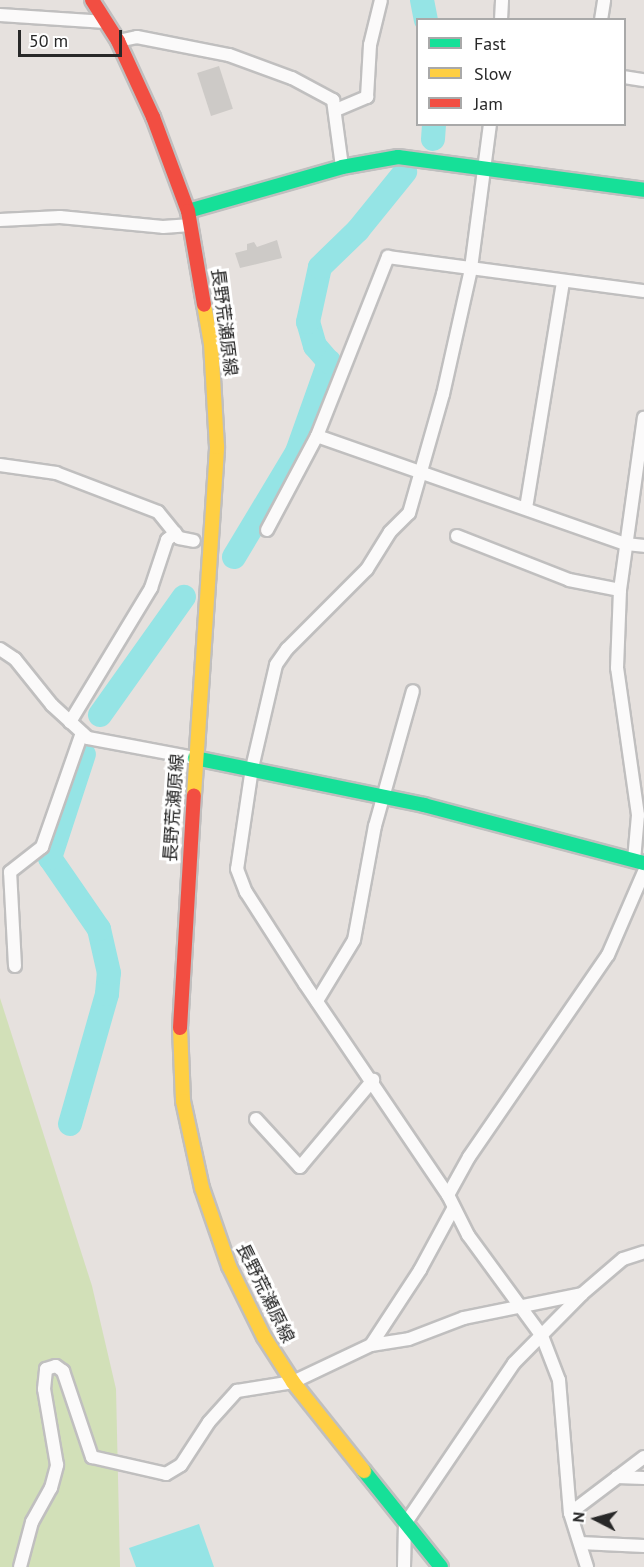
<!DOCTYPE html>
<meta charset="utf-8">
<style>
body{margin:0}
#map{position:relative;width:644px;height:1567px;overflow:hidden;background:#e6e1de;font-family:"PT Sans","Noto Sans JP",sans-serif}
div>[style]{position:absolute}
.green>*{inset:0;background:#d2e0b8}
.water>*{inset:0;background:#95e4e5}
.river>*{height:24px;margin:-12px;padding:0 12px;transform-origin:12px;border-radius:12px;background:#95e4e5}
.building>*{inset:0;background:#cdcac7;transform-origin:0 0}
.roads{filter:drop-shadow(2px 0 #c0bfbf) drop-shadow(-2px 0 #c0bfbf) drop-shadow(0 2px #c0bfbf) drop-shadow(0 -2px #c0bfbf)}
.street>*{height:12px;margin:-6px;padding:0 6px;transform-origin:6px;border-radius:6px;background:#fbfafa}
.fast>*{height:14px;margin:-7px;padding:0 7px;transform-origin:7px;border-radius:7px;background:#16e098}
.slow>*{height:14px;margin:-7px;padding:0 7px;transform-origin:7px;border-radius:7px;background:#ffcf43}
.jam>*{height:14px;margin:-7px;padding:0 7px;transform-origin:7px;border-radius:7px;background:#f24e42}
span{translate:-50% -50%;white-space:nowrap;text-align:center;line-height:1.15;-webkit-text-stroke:6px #fff;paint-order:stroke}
.street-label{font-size:18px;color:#282828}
.legend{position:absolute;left:416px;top:18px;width:210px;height:108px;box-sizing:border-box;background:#fff;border:2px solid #a9a9a9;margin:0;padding:8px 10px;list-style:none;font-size:18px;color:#282828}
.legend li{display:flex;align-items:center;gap:12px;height:30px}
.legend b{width:30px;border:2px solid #a9a9a9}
.north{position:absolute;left:566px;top:1489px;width:60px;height:60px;-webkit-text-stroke:4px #fff;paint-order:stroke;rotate:276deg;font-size:16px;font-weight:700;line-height:24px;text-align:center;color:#282828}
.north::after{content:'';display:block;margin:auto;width:21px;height:27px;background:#282828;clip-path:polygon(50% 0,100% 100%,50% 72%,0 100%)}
.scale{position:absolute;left:18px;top:30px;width:104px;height:27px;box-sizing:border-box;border:3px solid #282828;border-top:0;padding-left:8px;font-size:18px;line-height:21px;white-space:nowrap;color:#282828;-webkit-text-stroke:4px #fff;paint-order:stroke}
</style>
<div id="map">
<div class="green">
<div style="clip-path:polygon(0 998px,92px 1286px,116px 1389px,120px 1567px,0 1567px)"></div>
</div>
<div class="water">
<div style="clip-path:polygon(199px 1524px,214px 1567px,136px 1567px,129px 1548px)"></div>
</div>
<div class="river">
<div style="left:422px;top:0;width:20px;rotate:79deg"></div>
<div style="left:433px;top:139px;width:15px;rotate:-86deg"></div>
<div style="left:234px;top:557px;width:122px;rotate:-59deg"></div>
<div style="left:297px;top:452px;width:96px;rotate:-70.4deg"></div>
<div style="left:329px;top:362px;width:21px;rotate:-131deg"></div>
<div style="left:315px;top:346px;width:25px;rotate:-106deg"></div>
<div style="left:308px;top:322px;width:56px;rotate:-77.7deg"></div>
<div style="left:320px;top:267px;width:53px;rotate:-44.2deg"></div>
<div style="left:358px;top:230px;width:75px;rotate:-51deg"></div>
<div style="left:100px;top:715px;width:145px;rotate:-54.6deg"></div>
<div style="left:70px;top:1124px;width:135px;rotate:-74.1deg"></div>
<div style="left:107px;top:994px;width:21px;rotate:-85deg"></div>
<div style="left:109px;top:973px;width:45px;rotate:-102.8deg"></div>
<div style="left:99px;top:929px;width:86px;rotate:-124.6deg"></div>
<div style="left:50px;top:858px;width:109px;rotate:-71.9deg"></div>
</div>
<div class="building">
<div style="left:219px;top:66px;width:45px;height:23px;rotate:72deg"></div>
<div style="clip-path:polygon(277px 240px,282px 258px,240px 268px,235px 253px,247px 250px,247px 244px,254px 242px,257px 247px)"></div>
</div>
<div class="roads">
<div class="street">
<div style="left:0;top:15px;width:106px;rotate:3.8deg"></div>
<div style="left:501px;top:20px;width:20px;rotate:-87deg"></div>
<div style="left:601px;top:20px;width:20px;rotate:-81deg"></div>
<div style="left:118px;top:41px;width:19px;rotate:-12deg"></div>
<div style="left:137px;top:37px;width:94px;rotate:11.1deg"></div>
<div style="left:229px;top:55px;width:67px;rotate:20.1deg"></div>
<div style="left:292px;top:78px;width:47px;rotate:28.2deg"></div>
<div style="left:333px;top:100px;width:68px;rotate:82.3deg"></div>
<div style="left:624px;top:77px;width:20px;rotate:9deg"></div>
<div style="left:336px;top:110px;width:34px;rotate:-23deg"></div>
<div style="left:367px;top:97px;width:52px;rotate:-86.7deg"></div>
<div style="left:370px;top:45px;width:46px;rotate:-76.3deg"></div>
<div style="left:490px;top:124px;width:146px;rotate:97.5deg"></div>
<div style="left:471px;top:269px;width:128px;rotate:102.6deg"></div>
<div style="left:443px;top:394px;width:124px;rotate:105.9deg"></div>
<div style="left:409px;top:513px;width:27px;rotate:135deg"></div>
<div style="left:390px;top:532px;width:44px;rotate:121.9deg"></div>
<div style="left:367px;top:569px;width:113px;rotate:135deg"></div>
<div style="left:287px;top:649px;width:19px;rotate:125deg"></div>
<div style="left:276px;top:665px;width:106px;rotate:103.1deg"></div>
<div style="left:252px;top:768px;width:102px;rotate:98.4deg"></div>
<div style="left:237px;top:869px;width:25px;rotate:69deg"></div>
<div style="left:246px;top:892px;width:109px;rotate:57.3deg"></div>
<div style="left:305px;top:984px;width:255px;rotate:55.9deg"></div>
<div style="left:448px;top:1195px;width:45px;rotate:63.4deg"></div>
<div style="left:468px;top:1235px;width:125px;rotate:53.8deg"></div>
<div style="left:542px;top:1336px;width:47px;rotate:68.9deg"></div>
<div style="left:559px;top:1380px;width:133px;rotate:85.3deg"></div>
<div style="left:570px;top:1513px;width:57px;rotate:72.5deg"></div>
<div style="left:0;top:220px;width:60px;rotate:-2.9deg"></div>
<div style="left:60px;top:217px;width:103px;rotate:5.5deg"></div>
<div style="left:163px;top:227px;width:28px;rotate:-4deg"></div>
<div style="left:317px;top:436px;width:327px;rotate:19.3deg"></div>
<div style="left:626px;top:544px;width:18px;rotate:6deg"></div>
<div style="left:0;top:465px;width:57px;rotate:8.1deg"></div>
<div style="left:56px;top:473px;width:109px;rotate:20.9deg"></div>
<div style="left:158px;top:512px;width:33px;rotate:51deg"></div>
<div style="left:179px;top:538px;width:15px;rotate:11deg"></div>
<div style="left:526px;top:508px;width:230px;rotate:-80.7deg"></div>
<div style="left:267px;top:530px;width:106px;rotate:-62deg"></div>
<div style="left:317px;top:436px;width:193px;rotate:-68.4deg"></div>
<div style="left:388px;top:257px;width:258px;rotate:7.6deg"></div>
<div style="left:457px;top:536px;width:120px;rotate:21.4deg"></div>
<div style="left:569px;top:580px;width:52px;rotate:11.1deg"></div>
<div style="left:0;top:649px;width:18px;rotate:34deg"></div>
<div style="left:15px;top:659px;width:59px;rotate:51.2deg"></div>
<div style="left:52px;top:705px;width:49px;rotate:42.5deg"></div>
<div style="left:88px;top:738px;width:109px;rotate:10.6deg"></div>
<div style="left:70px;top:722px;width:157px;rotate:-58.8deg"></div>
<div style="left:151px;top:588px;width:51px;rotate:-71.6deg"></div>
<div style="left:167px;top:540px;width:11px;rotate:-41deg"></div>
<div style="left:634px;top:860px;width:45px;rotate:-84.9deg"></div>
<div style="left:638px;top:815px;width:148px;rotate:-98.1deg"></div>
<div style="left:617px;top:668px;width:78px;rotate:-87.8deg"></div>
<div style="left:620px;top:590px;width:174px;rotate:-82.1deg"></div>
<div style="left:15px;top:966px;width:94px;rotate:-93deg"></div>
<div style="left:10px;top:872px;width:41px;rotate:-38deg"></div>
<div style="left:42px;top:847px;width:121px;rotate:-70.7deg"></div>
<div style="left:317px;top:1001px;width:71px;rotate:-58.8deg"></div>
<div style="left:354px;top:940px;width:116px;rotate:-79.6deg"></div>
<div style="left:375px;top:826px;width:140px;rotate:-74.3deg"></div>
<div style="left:256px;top:1119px;width:65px;rotate:47.5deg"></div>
<div style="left:300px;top:1167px;width:114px;rotate:-50deg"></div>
<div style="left:448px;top:1195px;width:43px;rotate:-61.1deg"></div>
<div style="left:469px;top:1157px;width:245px;rotate:-55.5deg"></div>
<div style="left:608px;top:955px;width:90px;rotate:-66.6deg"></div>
<div style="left:371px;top:1345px;width:90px;rotate:-56.8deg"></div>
<div style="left:420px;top:1270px;width:69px;rotate:-61.6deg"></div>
<div style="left:617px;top:1477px;width:27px;rotate:2deg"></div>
<div style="left:570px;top:1513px;width:93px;rotate:-37.1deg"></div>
<div style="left:580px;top:1543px;width:64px;rotate:2.7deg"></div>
<div style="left:20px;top:1567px;width:47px;rotate:-75.1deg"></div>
<div style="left:32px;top:1522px;width:39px;rotate:-61deg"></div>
<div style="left:51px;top:1488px;width:24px;rotate:-75deg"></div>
<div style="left:57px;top:1465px;width:77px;rotate:-99.7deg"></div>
<div style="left:44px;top:1389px;width:20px;rotate:-84deg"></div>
<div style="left:46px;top:1369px;width:10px;rotate:-17deg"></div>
<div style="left:56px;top:1366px;width:9px;rotate:36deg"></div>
<div style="left:63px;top:1371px;width:91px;rotate:71.4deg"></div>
<div style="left:92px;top:1457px;width:76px;rotate:12.9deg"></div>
<div style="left:166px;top:1474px;width:17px;rotate:-31deg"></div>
<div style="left:181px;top:1465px;width:51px;rotate:-56.9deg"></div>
<div style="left:209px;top:1422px;width:42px;rotate:-47.9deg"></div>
<div style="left:237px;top:1391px;width:57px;rotate:-9.1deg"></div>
<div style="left:293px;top:1382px;width:86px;rotate:-25.4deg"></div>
<div style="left:371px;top:1345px;width:38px;rotate:-9deg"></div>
<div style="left:409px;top:1339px;width:59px;rotate:-20.9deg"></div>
<div style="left:464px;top:1318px;width:120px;rotate:-11.5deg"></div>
<div style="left:404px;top:1567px;width:43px;rotate:-88.7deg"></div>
<div style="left:405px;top:1524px;width:194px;rotate:-55.9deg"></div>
<div style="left:514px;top:1363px;width:97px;rotate:-45.4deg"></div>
<div style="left:582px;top:1294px;width:54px;rotate:-40.5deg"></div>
<div style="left:623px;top:1259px;width:22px;rotate:-18deg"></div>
</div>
<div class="fast">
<div style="left:188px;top:211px;width:160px;rotate:-15.9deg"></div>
<div style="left:342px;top:167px;width:57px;rotate:-10.1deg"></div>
<div style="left:398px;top:157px;width:248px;rotate:7.6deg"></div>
<div style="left:195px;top:758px;width:234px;rotate:11.6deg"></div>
<div style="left:424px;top:805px;width:228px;rotate:14.8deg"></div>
<div style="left:364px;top:1471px;width:123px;rotate:51.3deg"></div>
</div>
<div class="slow">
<div style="left:194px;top:795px;width:349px;rotate:-86.2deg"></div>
<div style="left:217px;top:447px;width:103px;rotate:-93.3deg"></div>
<div style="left:211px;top:344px;width:40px;rotate:-100deg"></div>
<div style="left:180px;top:1028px;width:73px;rotate:87.6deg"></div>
<div style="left:183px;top:1101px;width:89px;rotate:77.7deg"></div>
<div style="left:202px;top:1188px;width:83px;rotate:70.9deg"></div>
<div style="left:229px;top:1266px;width:79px;rotate:63.8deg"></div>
<div style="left:264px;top:1337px;width:54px;rotate:57.2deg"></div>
<div style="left:293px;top:1382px;width:114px;rotate:51.4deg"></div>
</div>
<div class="jam">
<div style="left:92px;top:0;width:49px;rotate:57.6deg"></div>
<div style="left:118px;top:41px;width:84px;rotate:65.3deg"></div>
<div style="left:153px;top:117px;width:100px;rotate:69.6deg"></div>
<div style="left:188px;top:211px;width:95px;rotate:80.3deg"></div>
<div style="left:180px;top:1028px;width:233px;rotate:-86.6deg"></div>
</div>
</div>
<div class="street-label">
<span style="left:224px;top:322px;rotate:83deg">長野荒瀬原線</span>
<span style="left:174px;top:808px;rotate:-86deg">長野荒瀬原線</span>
<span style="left:265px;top:1293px;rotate:64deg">長野荒瀬原線</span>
</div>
<ul class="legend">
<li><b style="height:8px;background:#16e098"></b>Fast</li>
<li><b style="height:8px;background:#ffcf43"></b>Slow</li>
<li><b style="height:8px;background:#f24e42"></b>Jam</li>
</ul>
<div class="north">N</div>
<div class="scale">50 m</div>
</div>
